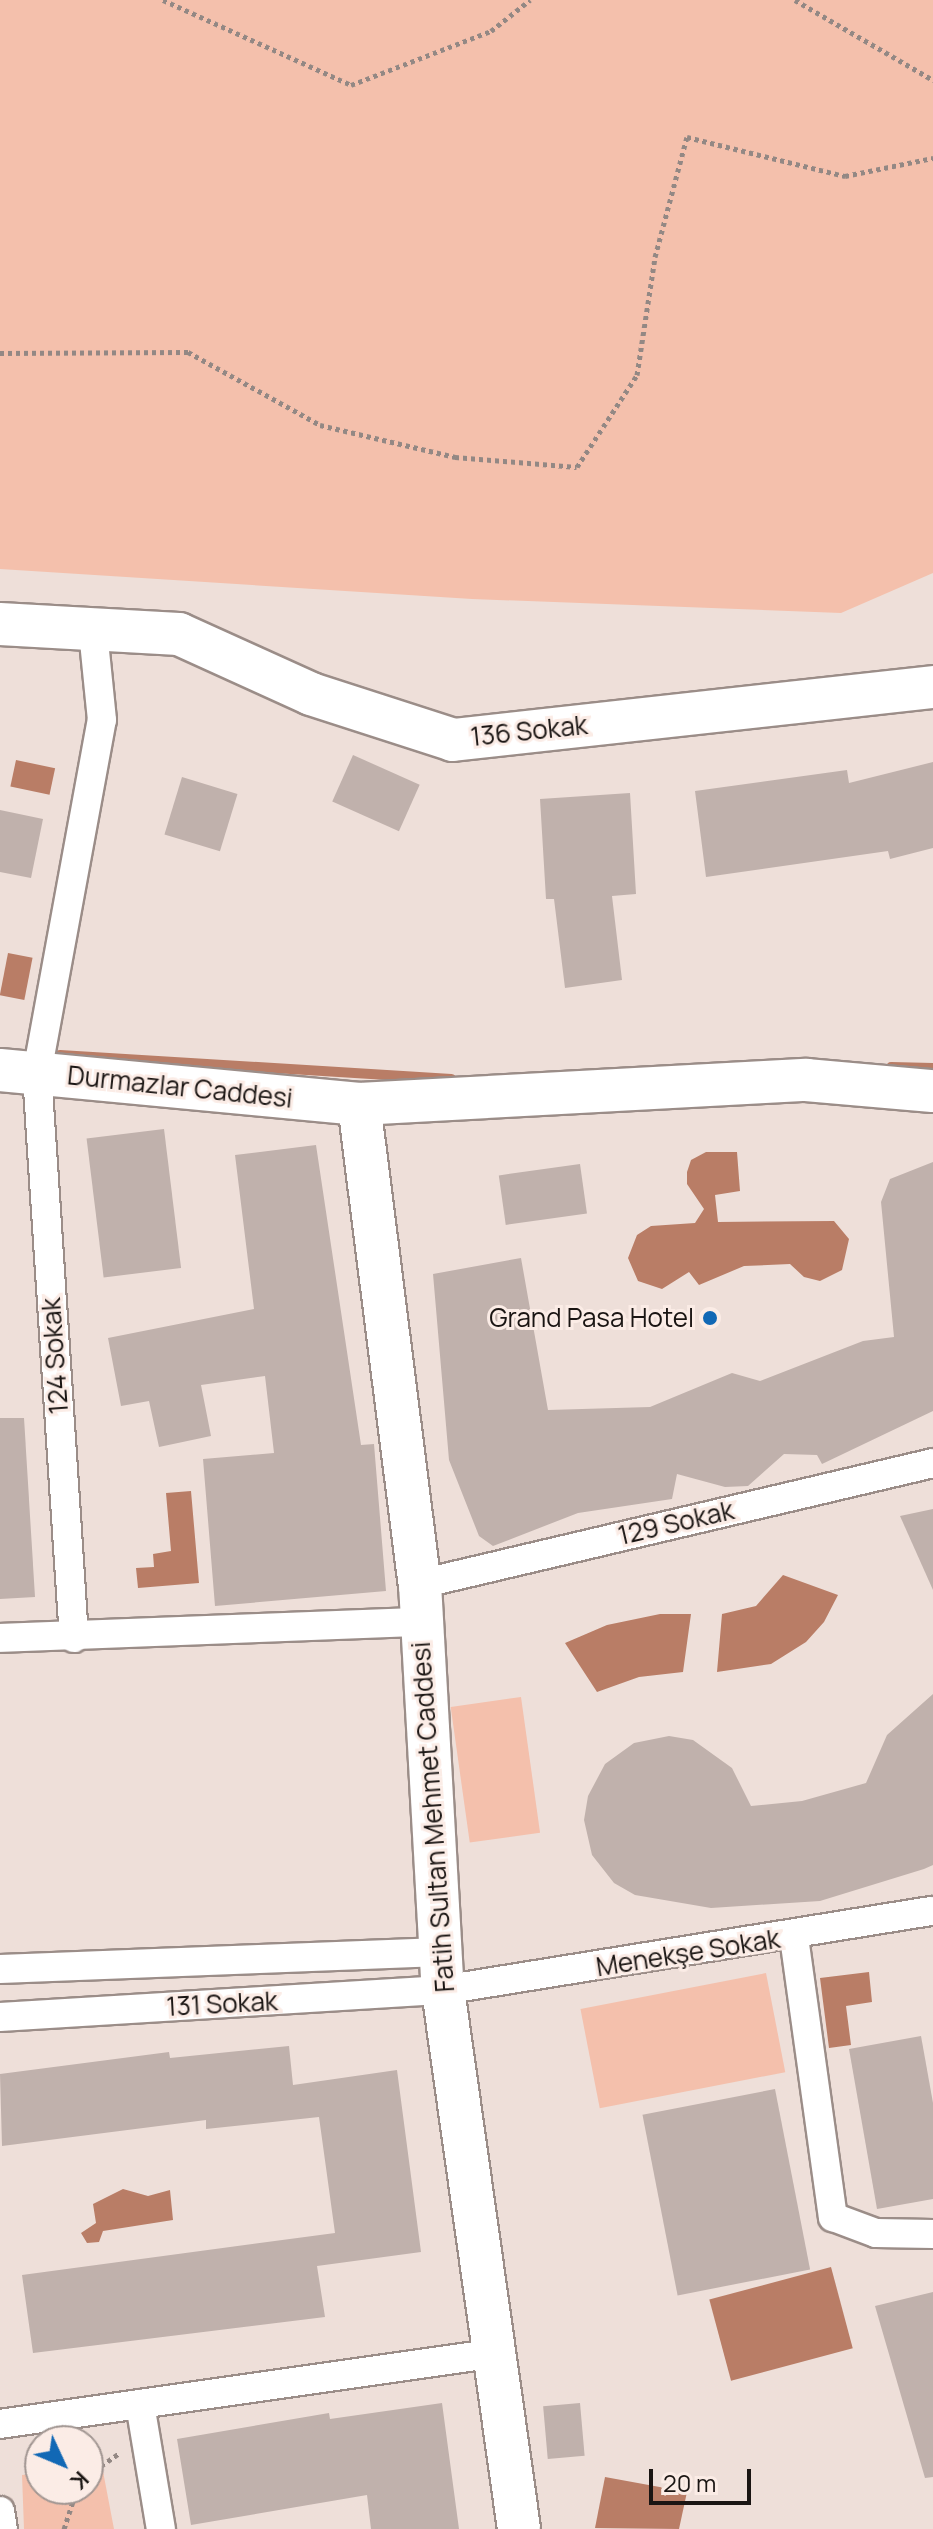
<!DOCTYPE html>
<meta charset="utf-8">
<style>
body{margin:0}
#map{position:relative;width:933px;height:2529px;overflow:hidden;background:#eedfd9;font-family:Manrope,sans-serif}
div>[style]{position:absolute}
.green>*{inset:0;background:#f4c0ac;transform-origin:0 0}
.water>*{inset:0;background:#b97d66;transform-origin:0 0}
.stream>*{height:10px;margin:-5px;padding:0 5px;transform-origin:5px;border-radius:5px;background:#b97d66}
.building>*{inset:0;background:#c0b1ac;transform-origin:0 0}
.path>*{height:5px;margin-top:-2.5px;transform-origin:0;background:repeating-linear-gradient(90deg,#938884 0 4px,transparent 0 8px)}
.roads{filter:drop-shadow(2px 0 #9b8d88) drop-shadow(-2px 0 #9b8d88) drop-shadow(0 2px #9b8d88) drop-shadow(0 -2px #9b8d88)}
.street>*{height:28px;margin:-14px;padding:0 14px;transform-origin:14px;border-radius:14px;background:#fff}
.secondary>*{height:42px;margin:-21px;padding:0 21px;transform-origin:21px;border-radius:21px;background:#fff}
.dots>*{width:22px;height:22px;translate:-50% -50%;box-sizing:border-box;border:4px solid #fbece6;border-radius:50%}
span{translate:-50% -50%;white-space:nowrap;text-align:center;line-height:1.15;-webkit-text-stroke:6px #fbece6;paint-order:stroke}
.street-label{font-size:26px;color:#1a1513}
.poi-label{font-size:26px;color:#1a1513}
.right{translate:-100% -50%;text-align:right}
.north{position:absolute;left:24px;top:2425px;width:80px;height:80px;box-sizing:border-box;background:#fbece6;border:2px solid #a19692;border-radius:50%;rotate:134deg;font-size:22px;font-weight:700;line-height:32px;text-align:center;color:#1a1513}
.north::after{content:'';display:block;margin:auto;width:28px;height:36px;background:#1168b5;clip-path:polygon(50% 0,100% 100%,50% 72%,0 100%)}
.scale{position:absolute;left:649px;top:2469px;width:102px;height:36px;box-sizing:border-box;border:4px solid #1a1513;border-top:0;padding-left:10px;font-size:24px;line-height:28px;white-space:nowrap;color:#1a1513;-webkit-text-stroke:6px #fbece6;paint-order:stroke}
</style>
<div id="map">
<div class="green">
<div style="clip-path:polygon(0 0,933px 0,933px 573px,841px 613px,472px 599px,0 569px)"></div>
<div style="left:521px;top:1697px;width:137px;height:71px;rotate:82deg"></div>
<div style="left:766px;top:1973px;width:101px;height:189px;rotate:79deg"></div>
<div style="clip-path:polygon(102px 2466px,114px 2529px,24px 2529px,22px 2475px,40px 2473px,40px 2489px,88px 2489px,88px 2467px)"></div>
</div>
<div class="water">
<div style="left:16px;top:760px;width:40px;height:27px;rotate:12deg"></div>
<div style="left:8px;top:953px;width:25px;height:43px;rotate:11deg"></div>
<div style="clip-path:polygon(706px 1152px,737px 1152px,740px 1191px,715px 1195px,718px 1222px,834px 1221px,849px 1239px,842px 1270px,820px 1281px,804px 1277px,790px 1264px,744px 1266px,699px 1285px,689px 1272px,662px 1289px,638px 1281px,628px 1258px,637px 1235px,651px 1226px,695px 1223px,704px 1209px,687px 1184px,687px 1172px,691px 1160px)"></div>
<div style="clip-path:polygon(191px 1491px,199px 1583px,138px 1588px,136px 1568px,154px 1567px,153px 1554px,171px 1551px,166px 1493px)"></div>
<div style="clip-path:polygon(783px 1575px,838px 1595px,824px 1622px,806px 1642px,771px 1664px,717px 1672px,722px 1614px,756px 1606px)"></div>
<div style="clip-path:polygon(660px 1614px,691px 1614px,683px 1672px,639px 1677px,597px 1692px,565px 1643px,607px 1625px)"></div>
<div style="clip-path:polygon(869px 1972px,872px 2002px,846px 2006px,851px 2045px,829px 2048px,820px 1978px)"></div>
<div style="clip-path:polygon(123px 2189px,148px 2196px,170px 2190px,173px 2220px,103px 2231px,99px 2242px,87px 2243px,81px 2233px,96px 2223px,93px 2204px)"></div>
<div style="left:831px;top:2267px;width:84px;height:126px;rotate:75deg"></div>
<div style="clip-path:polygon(605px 2477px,687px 2492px,679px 2529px,595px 2528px)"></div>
</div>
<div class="stream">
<div style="left:60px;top:1055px;width:392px;rotate:3.5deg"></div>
<div style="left:891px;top:1067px;width:42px;rotate:1.4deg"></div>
</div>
<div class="building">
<div style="left:353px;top:755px;width:73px;height:51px;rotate:24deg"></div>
<div style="clip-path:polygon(933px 762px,933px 848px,890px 859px,888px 851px,706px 877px,695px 791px,847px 770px,849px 783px)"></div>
<div style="left:182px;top:777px;width:58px;height:60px;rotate:17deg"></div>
<div style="clip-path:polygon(630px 793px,636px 894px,612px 896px,622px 980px,565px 988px,554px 899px,546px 899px,540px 799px)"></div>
<div style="clip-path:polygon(0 810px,43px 819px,31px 878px,0 872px)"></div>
<div style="left:164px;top:1129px;width:140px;height:78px;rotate:83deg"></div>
<div style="clip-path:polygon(316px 1145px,361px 1445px,374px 1444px,386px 1591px,215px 1606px,203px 1459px,274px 1453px,265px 1376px,201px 1385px,211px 1436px,159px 1447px,149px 1401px,121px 1406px,108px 1338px,254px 1309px,235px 1155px)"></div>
<div style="clip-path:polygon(933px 1162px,933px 1411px,822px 1464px,817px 1455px,784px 1454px,748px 1486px,725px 1487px,677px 1474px,672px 1499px,578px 1513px,493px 1546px,479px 1536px,449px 1460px,433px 1274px,521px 1258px,548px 1410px,650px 1407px,732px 1373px,760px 1381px,863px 1341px,894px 1337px,881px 1202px,890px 1179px)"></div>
<div style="left:580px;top:1164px;width:50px;height:82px;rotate:82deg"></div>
<div style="clip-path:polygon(0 1418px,24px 1418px,35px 1597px,0 1599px)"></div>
<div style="clip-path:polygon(933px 1509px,933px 1590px,900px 1516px)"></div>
<div style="clip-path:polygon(933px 1694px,933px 1865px,924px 1869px,820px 1901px,711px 1908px,635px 1895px,614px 1883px,592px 1855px,584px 1820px,588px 1796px,605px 1764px,634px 1743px,669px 1736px,693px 1740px,732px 1768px,751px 1806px,802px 1801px,866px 1783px,887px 1735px)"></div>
<div style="clip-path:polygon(921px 2036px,933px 2103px,933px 2199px,877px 2209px,849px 2049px)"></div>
<div style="clip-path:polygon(289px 2046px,293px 2085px,397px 2070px,421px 2252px,317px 2266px,325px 2317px,33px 2353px,22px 2275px,335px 2233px,319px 2117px,206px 2129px,206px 2120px,2px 2146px,0 2074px,169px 2052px,170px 2058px)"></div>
<div style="left:775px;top:2089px;width:184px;height:135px;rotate:79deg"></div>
<div style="clip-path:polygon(933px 2292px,933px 2477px,925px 2478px,875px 2306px)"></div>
<div style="clip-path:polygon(442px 2403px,459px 2529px,371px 2529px,367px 2495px,191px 2525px,177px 2439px,329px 2413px,330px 2419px)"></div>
<div style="left:580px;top:2403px;width:53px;height:37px;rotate:85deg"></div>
</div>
<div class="path">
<div style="left:163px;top:0;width:206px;rotate:24.3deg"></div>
<div style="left:351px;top:85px;width:150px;rotate:-21.1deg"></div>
<div style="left:491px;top:31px;width:50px;rotate:-38.5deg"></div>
<div style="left:795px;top:0;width:160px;rotate:30.1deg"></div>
<div style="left:0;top:353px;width:188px;rotate:-0.3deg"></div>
<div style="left:188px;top:352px;width:151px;rotate:28.9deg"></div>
<div style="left:320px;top:425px;width:139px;rotate:13.3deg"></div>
<div style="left:455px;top:457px;width:122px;rotate:4.7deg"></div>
<div style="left:577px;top:467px;width:110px;rotate:-56.9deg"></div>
<div style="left:637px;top:375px;width:119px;rotate:-81.3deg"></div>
<div style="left:655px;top:257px;width:124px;rotate:-75.1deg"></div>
<div style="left:687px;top:137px;width:163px;rotate:13.9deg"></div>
<div style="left:845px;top:176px;width:90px;rotate:-11.6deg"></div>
<div style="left:88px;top:2475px;width:38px;rotate:-35deg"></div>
<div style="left:64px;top:2529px;width:42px;rotate:-72deg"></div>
</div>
<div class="roads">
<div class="street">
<div style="left:420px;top:1584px;width:527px;rotate:-13.27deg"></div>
<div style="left:0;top:1638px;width:421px;rotate:-2.2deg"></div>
<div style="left:74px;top:1638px;width:566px;rotate:-93.75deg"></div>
<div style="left:37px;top:1073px;width:359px;rotate:-79.6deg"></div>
<div style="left:102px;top:720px;width:89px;rotate:-95.8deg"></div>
<div style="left:794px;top:1937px;width:283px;rotate:82.1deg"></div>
<div style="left:833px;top:2217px;width:46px;rotate:20.4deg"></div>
<div style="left:876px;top:2233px;width:57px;rotate:1deg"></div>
<div style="left:0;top:1969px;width:441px;rotate:-2.2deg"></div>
<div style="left:0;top:2017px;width:444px;rotate:-3.5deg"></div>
<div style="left:443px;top:1990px;width:496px;rotate:-9.2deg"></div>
<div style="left:140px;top:2404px;width:127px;rotate:80.5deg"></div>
<div style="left:0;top:2424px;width:502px;rotate:-8.13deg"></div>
<div style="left:0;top:2511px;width:18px;rotate:81deg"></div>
</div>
<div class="secondary">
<div style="left:0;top:624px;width:179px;rotate:3.2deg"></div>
<div style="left:179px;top:634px;width:145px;rotate:24.4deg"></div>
<div style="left:311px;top:694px;width:149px;rotate:17.9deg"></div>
<div style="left:453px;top:740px;width:483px;rotate:-6.3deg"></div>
<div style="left:0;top:1070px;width:361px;rotate:5.4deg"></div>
<div style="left:359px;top:1104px;width:448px;rotate:-3.1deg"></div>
<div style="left:806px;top:1080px;width:127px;rotate:5deg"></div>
<div style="left:359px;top:1104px;width:484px;rotate:82.8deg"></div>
<div style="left:420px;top:1584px;width:407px;rotate:86.8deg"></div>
<div style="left:443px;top:1990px;width:544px;rotate:81.97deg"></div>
</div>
</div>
<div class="dots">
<div style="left:710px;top:1318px;background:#1168b5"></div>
</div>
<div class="street-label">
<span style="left:529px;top:731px;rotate:-6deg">136 Sokak</span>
<span style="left:180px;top:1087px;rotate:6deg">Durmazlar Caddesi</span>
<span style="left:55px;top:1356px;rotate:-94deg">124 Sokak</span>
<span style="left:676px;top:1523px;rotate:-13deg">129 Sokak</span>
<span style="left:433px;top:1817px;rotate:-94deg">Fatih Sultan Mehmet Caddesi</span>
<span style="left:688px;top:1953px;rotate:-9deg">Menekşe Sokak</span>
<span style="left:222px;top:2004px;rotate:-3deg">131 Sokak</span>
</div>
<div class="poi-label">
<span class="right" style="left:694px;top:1318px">Grand Pasa Hotel</span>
</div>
<div class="north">K</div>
<div class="scale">20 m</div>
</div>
